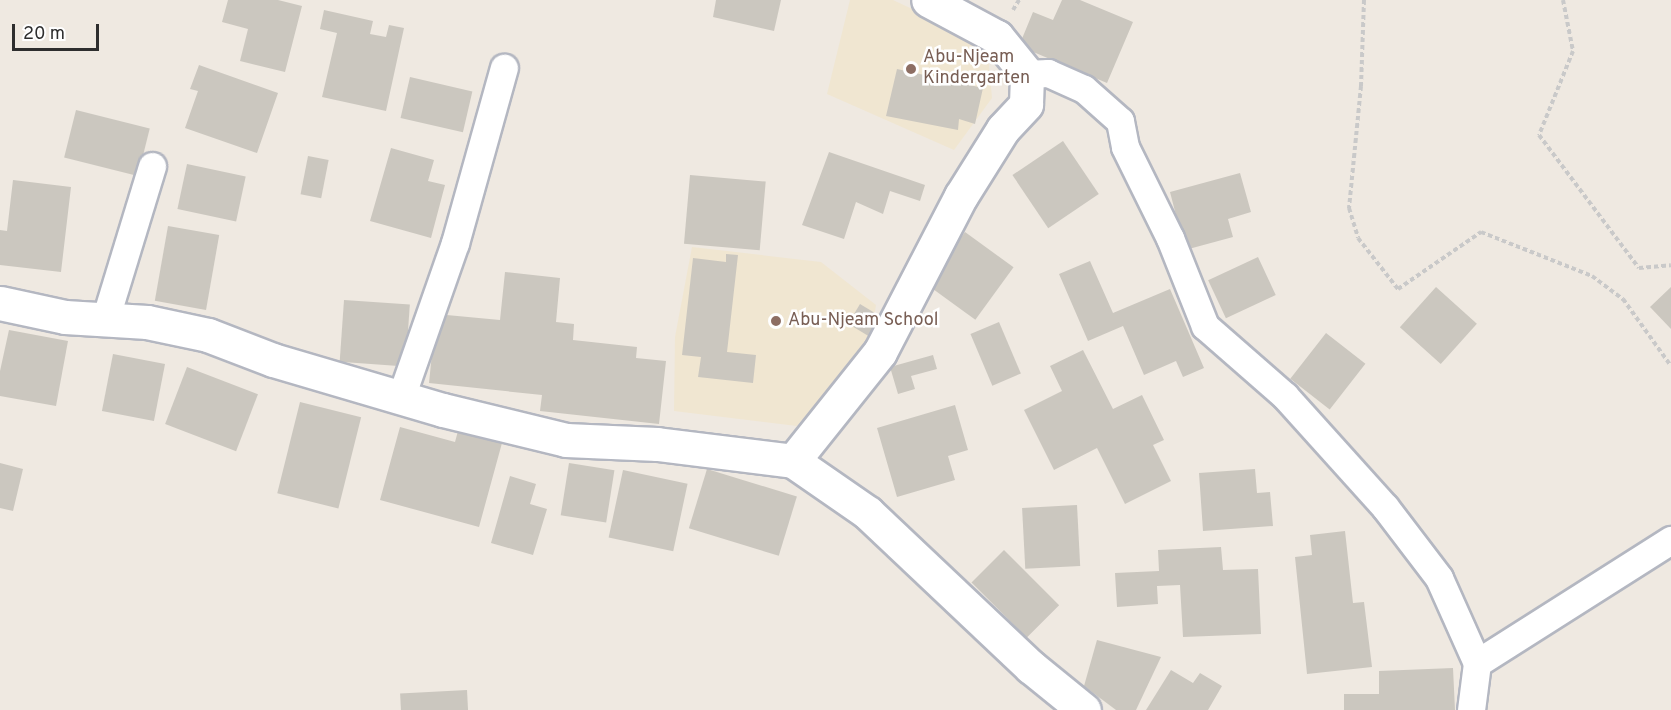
<!DOCTYPE html>
<style>
body{margin:0}
#map{position:relative;width:1671px;height:710px;overflow:hidden;background:#efe9e1;font-family:Overpass,sans-serif}
div>[style]{position:absolute}
.education>*{inset:0;background:#f0e6d1}
.building>*{inset:0;background:#cbc7bf;transform-origin:0 0}
.path>*{height:4px;margin-top:-2px;transform-origin:0;background:repeating-linear-gradient(90deg,#c9c9c9 0 4.5px,transparent 0 7.5px)}
.roads{filter:drop-shadow(2px 0 #b4b7c1) drop-shadow(-2px 0 #b4b7c1) drop-shadow(0 2px #b4b7c1) drop-shadow(0 -2px #b4b7c1)}
.street>*{height:27px;margin:-13.5px;padding:0 13.5px;transform-origin:13.5px;border-radius:13.5px;background:#fff}
.secondary>*{height:33px;margin:-16.5px;padding:0 16.5px;transform-origin:16.5px;border-radius:16.5px;background:#fff}
.dots>*{width:16px;height:16px;translate:-50% -50%;box-sizing:border-box;border:3px solid #fff;border-radius:50%}
span{translate:-50% -50%;white-space:nowrap;text-align:center;line-height:1.15;-webkit-text-stroke:5px #fff;paint-order:stroke}
.education-label{font-size:18px;color:#785e54}
.left{translate:0 -50%;text-align:left}
.scale{position:absolute;left:12px;top:24px;width:87px;height:27px;box-sizing:border-box;border:3px solid #2e2e2e;border-top:0;padding-left:8px;font-size:18px;line-height:21px;white-space:nowrap;color:#2e2e2e;-webkit-text-stroke:4px #fff;paint-order:stroke}
</style>
<div id="map">
<div class="education">
<div style="clip-path:polygon(850px 0,893px 0,987px 44px,992px 98px,954px 150px,827px 94px)"></div>
<div style="clip-path:polygon(692px 247px,821px 262px,876px 305px,870px 343px,797px 426px,674px 411px,675px 337px)"></div>
</div>
<div class="building">
<div style="clip-path:polygon(228px 0,278px 0,302px 6px,285px 72px,240px 61px,248px 29px,222px 22px)"></div>
<div style="clip-path:polygon(716px 0,781px 0,774px 31px,713px 17px)"></div>
<div style="clip-path:polygon(1062px 0,1080px 0,1133px 22px,1107px 83px,1019px 46px,1033px 12px,1053px 20px)"></div>
<div style="clip-path:polygon(324px 10px,373px 21px,370px 34px,386px 37px,389px 25px,404px 28px,386px 111px,322px 97px,337px 33px,320px 29px)"></div>
<div style="clip-path:polygon(199px 65px,278px 93px,257px 153px,185px 128px,198px 91px,190px 89px)"></div>
<div style="clip-path:polygon(897px 69px,983px 88px,975px 124px,959px 119px,958px 130px,886px 116px)"></div>
<div style="left:410px;top:77px;width:64px;height:42px;rotate:13deg"></div>
<div style="left:76px;top:110px;width:76px;height:49px;rotate:14deg"></div>
<div style="left:1063px;top:141px;width:64px;height:61px;rotate:56deg"></div>
<div style="clip-path:polygon(391px 148px,434px 160px,428px 181px,445px 185px,431px 238px,370px 221px)"></div>
<div style="clip-path:polygon(829px 152px,925px 185px,920px 201px,890px 191px,883px 214px,856px 202px,844px 239px,802px 225px)"></div>
<div style="left:308px;top:156px;width:21px;height:39px;rotate:11deg"></div>
<div style="left:187px;top:164px;width:60px;height:46px;rotate:12deg"></div>
<div style="clip-path:polygon(1240px 173px,1251px 212px,1228px 219px,1233px 237px,1185px 250px,1170px 192px)"></div>
<div style="left:690px;top:175px;width:76px;height:69px;rotate:5deg"></div>
<div style="clip-path:polygon(13px 180px,71px 187px,61px 272px,0 265px,0 230px,7px 231px)"></div>
<div style="left:168px;top:226px;width:52px;height:76px;rotate:10deg"></div>
<div style="left:965px;top:232px;width:60px;height:65px;rotate:36deg"></div>
<div style="clip-path:polygon(726px 254px,738px 255px,727px 352px,756px 355px,753px 383px,698px 377px,701px 357px,682px 355px,693px 258px,726px 262px)"></div>
<div style="left:1258px;top:257px;width:42px;height:55px;rotate:65deg"></div>
<div style="clip-path:polygon(1090px 261px,1113px 313px,1170px 289px,1204px 368px,1183px 377px,1176px 361px,1144px 375px,1123px 326px,1088px 341px,1059px 274px)"></div>
<div style="clip-path:polygon(505px 272px,560px 278px,556px 322px,574px 324px,573px 340px,637px 347px,636px 358px,666px 361px,659px 424px,540px 411px,542px 395px,429px 383px,436px 314px,500px 320px)"></div>
<div style="left:1436px;top:287px;width:55px;height:54px;rotate:42deg"></div>
<div style="clip-path:polygon(1671px 287px,1671px 329px,1650px 307px)"></div>
<div style="left:344px;top:300px;width:66px;height:62px;rotate:4deg"></div>
<div style="left:860px;top:304px;width:29px;height:23px;rotate:31deg"></div>
<div style="left:999px;top:322px;width:56px;height:31px;rotate:67deg"></div>
<div style="clip-path:polygon(9px 330px,68px 341px,56px 406px,0 396px,0 371px)"></div>
<div style="left:1326px;top:333px;width:50px;height:58px;rotate:38deg"></div>
<div style="clip-path:polygon(1083px 350px,1113px 409px,1142px 395px,1164px 440px,1153px 445px,1171px 481px,1125px 504px,1097px 448px,1054px 470px,1024px 410px,1062px 391px,1050px 366px)"></div>
<div style="left:113px;top:354px;width:53px;height:58px;rotate:11deg"></div>
<div style="clip-path:polygon(933px 355px,937px 369px,911px 376px,915px 389px,898px 394px,890px 367px)"></div>
<div style="left:187px;top:367px;width:76px;height:61px;rotate:21deg"></div>
<div style="left:300px;top:402px;width:63px;height:94px;rotate:14deg"></div>
<div style="clip-path:polygon(955px 405px,968px 450px,948px 456px,955px 480px,897px 497px,877px 428px)"></div>
<div style="clip-path:polygon(400px 427px,455px 442px,458px 431px,502px 443px,479px 527px,380px 500px)"></div>
<div style="clip-path:polygon(0 463px,23px 469px,13px 511px,0 508px)"></div>
<div style="left:569px;top:463px;width:46px;height:53px;rotate:9deg"></div>
<div style="left:707px;top:469px;width:94px;height:62px;rotate:17deg"></div>
<div style="clip-path:polygon(1255px 469px,1257px 493px,1270px 492px,1273px 526px,1203px 531px,1199px 473px)"></div>
<div style="left:623px;top:470px;width:66px;height:69px;rotate:12deg"></div>
<div style="clip-path:polygon(510px 476px,536px 484px,530px 504px,547px 509px,533px 555px,491px 543px)"></div>
<div style="left:1077px;top:505px;width:61px;height:55px;rotate:87deg"></div>
<div style="clip-path:polygon(1345px 531px,1353px 603px,1364px 602px,1372px 667px,1307px 674px,1295px 557px,1312px 555px,1310px 535px)"></div>
<div style="clip-path:polygon(1221px 547px,1223px 570px,1258px 569px,1261px 634px,1183px 637px,1180px 585px,1157px 586px,1158px 604px,1117px 607px,1115px 573px,1159px 571px,1158px 550px)"></div>
<div style="left:1004px;top:550px;width:78px;height:46px;rotate:45deg"></div>
<div style="clip-path:polygon(1097px 640px,1161px 657px,1136px 710px,1116px 710px,1084px 686px)"></div>
<div style="clip-path:polygon(1453px 668px,1455px 710px,1344px 710px,1344px 694px,1379px 694px,1379px 671px)"></div>
<div style="clip-path:polygon(1171px 670px,1193px 683px,1200px 673px,1222px 686px,1208px 710px,1146px 710px)"></div>
<div style="left:467px;top:690px;width:20px;height:67px;rotate:87deg"></div>
</div>
<div class="path">
<div style="left:1364px;top:0;width:86px;rotate:92deg"></div>
<div style="left:1361px;top:86px;width:123px;rotate:95.6deg"></div>
<div style="left:1349px;top:208px;width:31px;rotate:73deg"></div>
<div style="left:1358px;top:238px;width:65px;rotate:51.9deg"></div>
<div style="left:1398px;top:289px;width:101px;rotate:-34.5deg"></div>
<div style="left:1481px;top:232px;width:119px;rotate:21.6deg"></div>
<div style="left:1592px;top:276px;width:39px;rotate:37deg"></div>
<div style="left:1623px;top:299px;width:82px;rotate:54.4deg"></div>
<div style="left:1563px;top:0;width:52px;rotate:78.9deg"></div>
<div style="left:1573px;top:51px;width:91px;rotate:112deg"></div>
<div style="left:1539px;top:135px;width:166px;rotate:53.1deg"></div>
<div style="left:1639px;top:268px;width:32px;rotate:-5deg"></div>
<div style="left:1013px;top:10px;width:12px;rotate:-59deg"></div>
</div>
<div class="roads">
<div class="street">
<div style="left:1027px;top:74px;width:21px;rotate:-3deg"></div>
<div style="left:1048px;top:73px;width:39px;rotate:24deg"></div>
<div style="left:1084px;top:89px;width:48px;rotate:41.6deg"></div>
<div style="left:1120px;top:121px;width:26px;rotate:79deg"></div>
<div style="left:1125px;top:147px;width:102px;rotate:63.7deg"></div>
<div style="left:1170px;top:238px;width:95px;rotate:68.3deg"></div>
<div style="left:1205px;top:326px;width:106px;rotate:41.2deg"></div>
<div style="left:1285px;top:396px;width:149px;rotate:48deg"></div>
<div style="left:1385px;top:507px;width:89px;rotate:52.7deg"></div>
<div style="left:1439px;top:578px;width:93px;rotate:65.9deg"></div>
<div style="left:105px;top:320px;width:161px;rotate:-73deg"></div>
<div style="left:401px;top:397px;width:163px;rotate:-70.7deg"></div>
<div style="left:455px;top:243px;width:182px;rotate:-74.4deg"></div>
<div style="left:1471px;top:710px;width:47px;rotate:-82.7deg"></div>
<div style="left:1477px;top:663px;width:230px;rotate:-32.4deg"></div>
</div>
<div class="secondary">
<div style="left:0;top:303px;width:66px;rotate:12.2deg"></div>
<div style="left:65px;top:317px;width:82px;rotate:3.5deg"></div>
<div style="left:147px;top:322px;width:62px;rotate:12deg"></div>
<div style="left:208px;top:335px;width:70px;rotate:21deg"></div>
<div style="left:273px;top:360px;width:177px;rotate:16.4deg"></div>
<div style="left:443px;top:410px;width:127px;rotate:13.7deg"></div>
<div style="left:566px;top:440px;width:91px;rotate:2.5deg"></div>
<div style="left:657px;top:444px;width:137px;rotate:7.1deg"></div>
<div style="left:793px;top:461px;width:91px;rotate:34.7deg"></div>
<div style="left:868px;top:513px;width:224px;rotate:43.4deg"></div>
<div style="left:1031px;top:667px;width:68px;rotate:39.1deg"></div>
<div style="left:793px;top:461px;width:139px;rotate:-51.4deg"></div>
<div style="left:880px;top:352px;width:176px;rotate:-62.6deg"></div>
<div style="left:961px;top:196px;width:79px;rotate:-57.9deg"></div>
<div style="left:1003px;top:129px;width:34px;rotate:-47deg"></div>
<div style="left:1026px;top:104px;width:30px;rotate:-88deg"></div>
<div style="left:1027px;top:74px;width:48px;rotate:-129deg"></div>
<div style="left:997px;top:37px;width:78px;rotate:-151.8deg"></div>
</div>
</div>
<div class="dots">
<div style="left:911px;top:69px;background:#8d6e63"></div>
<div style="left:776px;top:321px;background:#8d6e63"></div>
</div>
<div class="education-label">
<span class="left" style="left:923px;top:69px">Abu-Njeam<br>Kindergarten</span>
<span class="left" style="left:788px;top:321px">Abu-Njeam School</span>
</div>
<div class="scale">20 m</div>
</div>
